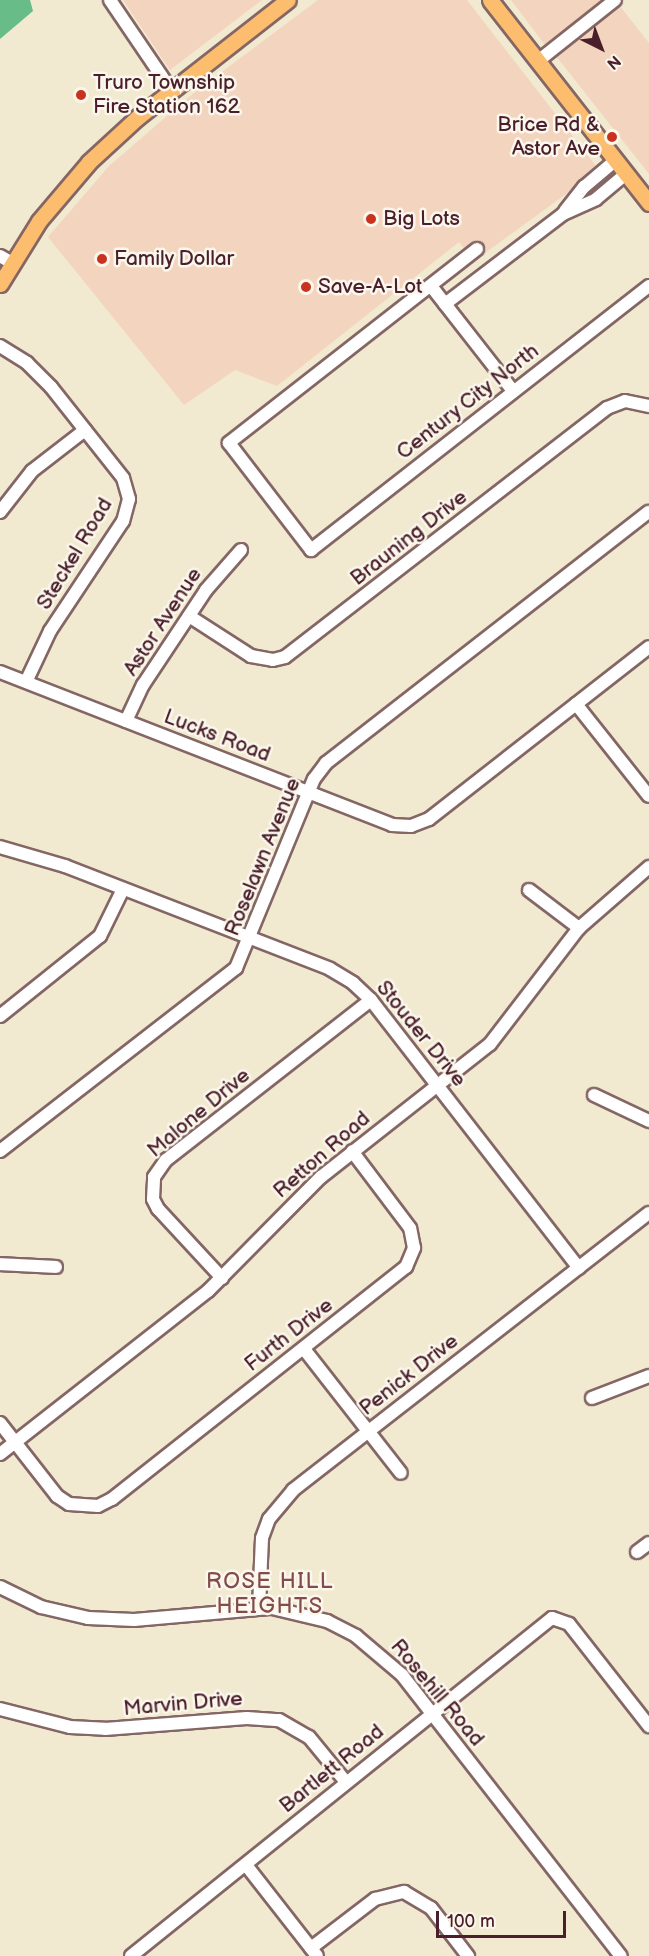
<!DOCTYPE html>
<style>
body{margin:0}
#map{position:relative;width:649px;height:1956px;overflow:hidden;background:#f1e9d0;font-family:"Balsamiq Sans",sans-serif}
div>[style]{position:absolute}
.built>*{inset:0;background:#f3d4bf}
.forest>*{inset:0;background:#68bc88}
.roads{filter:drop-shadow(2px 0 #846665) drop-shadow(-2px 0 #846665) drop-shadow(0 2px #846665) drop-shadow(0 -2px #846665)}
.minor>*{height:12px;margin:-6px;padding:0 6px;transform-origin:6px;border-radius:6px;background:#fff}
.major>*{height:15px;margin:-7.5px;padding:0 7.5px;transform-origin:7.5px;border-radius:7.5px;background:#fcbd6e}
.dots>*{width:16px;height:16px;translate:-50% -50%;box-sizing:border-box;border:3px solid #fbf7ec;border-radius:50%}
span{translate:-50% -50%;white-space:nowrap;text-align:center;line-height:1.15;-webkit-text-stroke:5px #fbf7ec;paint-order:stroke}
.poi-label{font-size:21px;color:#4a1f2b}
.left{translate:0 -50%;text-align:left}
.right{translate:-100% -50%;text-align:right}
.street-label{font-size:21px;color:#4a1f2b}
.neighbourhood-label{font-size:22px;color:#834b4a;letter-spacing:1.5px}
.north{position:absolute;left:571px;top:18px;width:60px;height:60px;-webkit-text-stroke:4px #fbf7ec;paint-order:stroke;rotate:138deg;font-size:16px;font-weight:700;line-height:24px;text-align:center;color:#4a1f2b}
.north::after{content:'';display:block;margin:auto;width:21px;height:27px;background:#4a1f2b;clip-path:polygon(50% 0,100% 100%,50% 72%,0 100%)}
.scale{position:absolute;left:436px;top:1911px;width:130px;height:27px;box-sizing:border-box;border:3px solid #4a1f2b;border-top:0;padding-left:8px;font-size:18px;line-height:21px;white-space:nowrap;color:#4a1f2b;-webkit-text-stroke:4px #fbf7ec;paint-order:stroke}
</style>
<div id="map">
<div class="built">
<div style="clip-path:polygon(123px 0,262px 0,170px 70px)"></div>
<div style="clip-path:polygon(318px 0,467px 0,599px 170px,474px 261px,459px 242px,277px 386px,235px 370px,184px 405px,48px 237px,109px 166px,195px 92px)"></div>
<div style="clip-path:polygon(511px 0,604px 0,545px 45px)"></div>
<div style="clip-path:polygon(619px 5px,649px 43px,649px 174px,556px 56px)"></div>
</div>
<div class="forest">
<div style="clip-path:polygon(0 0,30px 0,33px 11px,0 39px)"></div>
</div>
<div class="roads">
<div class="minor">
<div style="left:110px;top:0;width:109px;rotate:55.9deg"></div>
<div style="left:538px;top:61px;width:98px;rotate:-38.4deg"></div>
<div style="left:565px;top:211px;width:31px;rotate:-52deg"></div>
<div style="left:584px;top:187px;width:42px;rotate:-40.2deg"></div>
<div style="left:477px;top:249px;width:315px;rotate:142deg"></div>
<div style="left:229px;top:443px;width:135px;rotate:52.5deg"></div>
<div style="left:311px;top:550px;width:429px;rotate:-38deg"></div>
<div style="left:0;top:256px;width:14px;rotate:30deg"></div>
<div style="left:431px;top:286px;width:133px;rotate:52deg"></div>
<div style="left:445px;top:304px;width:148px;rotate:-37.3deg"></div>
<div style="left:563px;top:214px;width:36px;rotate:-24deg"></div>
<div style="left:596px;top:199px;width:39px;rotate:-40deg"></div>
<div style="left:0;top:346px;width:32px;rotate:32deg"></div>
<div style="left:27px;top:363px;width:34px;rotate:45deg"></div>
<div style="left:51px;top:387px;width:116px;rotate:51.6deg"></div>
<div style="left:123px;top:478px;width:22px;rotate:74deg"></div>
<div style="left:129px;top:499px;width:23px;rotate:105deg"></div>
<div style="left:123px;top:521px;width:132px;rotate:123.6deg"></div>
<div style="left:50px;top:631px;width:56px;rotate:115.2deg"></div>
<div style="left:0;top:512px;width:52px;rotate:-52deg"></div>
<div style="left:32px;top:471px;width:67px;rotate:-37.7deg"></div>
<div style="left:189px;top:616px;width:74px;rotate:32.8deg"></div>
<div style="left:251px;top:656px;width:22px;rotate:10deg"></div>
<div style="left:273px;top:660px;width:12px;rotate:-14deg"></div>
<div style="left:285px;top:657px;width:407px;rotate:-37.7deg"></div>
<div style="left:607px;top:408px;width:19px;rotate:-21deg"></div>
<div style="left:625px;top:401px;width:25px;rotate:12deg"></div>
<div style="left:0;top:672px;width:421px;rotate:21.3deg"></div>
<div style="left:392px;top:825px;width:19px;rotate:3deg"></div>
<div style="left:411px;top:826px;width:19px;rotate:-21deg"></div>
<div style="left:429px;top:819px;width:279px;rotate:-38deg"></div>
<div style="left:576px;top:704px;width:117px;rotate:51.6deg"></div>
<div style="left:126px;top:721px;width:40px;rotate:-65deg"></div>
<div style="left:143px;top:685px;width:114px;rotate:-56.4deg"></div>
<div style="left:206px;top:590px;width:53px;rotate:-48.8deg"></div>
<div style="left:0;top:847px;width:68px;rotate:16.3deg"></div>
<div style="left:65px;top:866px;width:284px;rotate:21.2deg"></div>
<div style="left:330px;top:969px;width:27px;rotate:31deg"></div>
<div style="left:353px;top:983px;width:25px;rotate:43deg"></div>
<div style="left:371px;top:1000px;width:339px;rotate:52.2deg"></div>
<div style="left:529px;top:890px;width:63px;rotate:37.2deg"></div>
<div style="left:0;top:1016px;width:128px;rotate:-38.7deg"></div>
<div style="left:100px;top:936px;width:52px;rotate:-63.9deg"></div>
<div style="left:594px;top:1095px;width:61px;rotate:25.3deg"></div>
<div style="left:0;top:1151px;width:299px;rotate:-37.8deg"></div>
<div style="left:236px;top:968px;width:204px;rotate:-67.6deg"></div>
<div style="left:314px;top:779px;width:20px;rotate:-53deg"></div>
<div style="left:326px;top:763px;width:409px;rotate:-37.9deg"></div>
<div style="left:0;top:1264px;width:56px;rotate:3.1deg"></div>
<div style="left:222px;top:1278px;width:94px;rotate:-132.8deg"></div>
<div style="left:158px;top:1209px;width:11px;rotate:-117deg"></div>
<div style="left:153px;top:1199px;width:22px;rotate:-87deg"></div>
<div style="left:154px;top:1177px;width:21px;rotate:-55deg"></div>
<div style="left:166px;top:1160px;width:260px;rotate:-38deg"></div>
<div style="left:304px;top:1349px;width:157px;rotate:52deg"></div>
<div style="left:592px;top:1398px;width:61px;rotate:-21.1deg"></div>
<div style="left:0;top:1423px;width:93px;rotate:52deg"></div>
<div style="left:57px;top:1496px;width:14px;rotate:34deg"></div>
<div style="left:69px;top:1504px;width:29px;rotate:4deg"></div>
<div style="left:98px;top:1506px;width:16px;rotate:-27deg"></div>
<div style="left:112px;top:1499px;width:375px;rotate:-38.3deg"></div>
<div style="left:406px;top:1267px;width:21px;rotate:-67deg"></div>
<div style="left:414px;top:1248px;width:20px;rotate:-101deg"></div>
<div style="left:410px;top:1228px;width:96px;rotate:-127deg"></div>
<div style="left:0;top:1454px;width:264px;rotate:-38.1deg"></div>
<div style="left:208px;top:1291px;width:161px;rotate:-45.3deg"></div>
<div style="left:321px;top:1177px;width:215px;rotate:-38.2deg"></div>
<div style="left:490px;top:1044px;width:146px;rotate:-52.5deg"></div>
<div style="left:579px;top:928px;width:93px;rotate:-41.1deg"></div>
<div style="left:637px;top:1552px;width:15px;rotate:-37deg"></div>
<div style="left:0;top:1587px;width:46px;rotate:26deg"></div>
<div style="left:41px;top:1607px;width:48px;rotate:13.2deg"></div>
<div style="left:88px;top:1618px;width:46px;rotate:2.5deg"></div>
<div style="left:134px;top:1620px;width:139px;rotate:-5deg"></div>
<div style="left:272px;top:1608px;width:57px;rotate:13.3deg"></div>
<div style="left:327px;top:1621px;width:33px;rotate:27deg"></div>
<div style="left:356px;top:1636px;width:60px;rotate:40.3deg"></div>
<div style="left:402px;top:1675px;width:356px;rotate:52.1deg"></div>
<div style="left:259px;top:1607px;width:69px;rotate:-87.5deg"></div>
<div style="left:262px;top:1538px;width:20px;rotate:-70deg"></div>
<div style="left:269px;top:1519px;width:38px;rotate:-50deg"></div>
<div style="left:293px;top:1490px;width:451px;rotate:-37.9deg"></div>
<div style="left:0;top:1709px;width:72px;rotate:14.4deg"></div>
<div style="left:70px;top:1727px;width:35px;rotate:3deg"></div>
<div style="left:105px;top:1729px;width:142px;rotate:-4.4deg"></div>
<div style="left:247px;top:1718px;width:32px;rotate:4deg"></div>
<div style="left:279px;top:1720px;width:34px;rotate:30deg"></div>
<div style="left:309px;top:1737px;width:58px;rotate:50.6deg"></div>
<div style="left:246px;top:1865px;width:115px;rotate:52deg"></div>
<div style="left:311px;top:1948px;width:81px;rotate:-37.4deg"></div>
<div style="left:375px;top:1899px;width:30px;rotate:-14deg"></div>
<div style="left:404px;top:1892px;width:31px;rotate:31deg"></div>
<div style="left:431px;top:1908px;width:61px;rotate:52.4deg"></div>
<div style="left:131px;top:1956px;width:540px;rotate:-38.76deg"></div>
<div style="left:552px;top:1618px;width:18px;rotate:19deg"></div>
<div style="left:569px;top:1624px;width:130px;rotate:51.9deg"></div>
</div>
<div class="major">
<div style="left:490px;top:0;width:258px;rotate:51.9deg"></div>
<div style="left:0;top:284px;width:74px;rotate:-58.2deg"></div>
<div style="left:39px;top:221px;width:77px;rotate:-49.7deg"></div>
<div style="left:89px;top:162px;width:67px;rotate:-42.6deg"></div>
<div style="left:138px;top:117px;width:190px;rotate:-38deg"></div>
</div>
</div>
<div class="dots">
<div style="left:81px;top:95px;background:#c8321e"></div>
<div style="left:612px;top:137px;background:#c8321e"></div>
<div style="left:371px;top:219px;background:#c8321e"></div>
<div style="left:102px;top:259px;background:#c8321e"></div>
<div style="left:306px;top:287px;background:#c8321e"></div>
</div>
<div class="poi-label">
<span class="left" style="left:93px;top:95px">Truro Township<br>Fire Station 162</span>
<span class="right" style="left:600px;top:137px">Brice Rd &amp;<br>Astor Ave</span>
<span class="left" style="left:383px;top:219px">Big Lots</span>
<span class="left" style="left:114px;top:259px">Family Dollar</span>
<span class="left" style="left:318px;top:287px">Save-A-Lot</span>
</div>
<div class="street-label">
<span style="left:468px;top:402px;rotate:-38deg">Century City North</span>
<span style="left:409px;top:538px;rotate:-38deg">Brauning Drive</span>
<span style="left:75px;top:554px;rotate:-59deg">Steckel Road</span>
<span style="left:163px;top:622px;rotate:-57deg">Astor Avenue</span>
<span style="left:217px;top:736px;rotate:21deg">Lucks Road</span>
<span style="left:263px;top:857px;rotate:-68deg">Roselawn Avenue</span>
<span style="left:421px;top:1034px;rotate:51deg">Stouder Drive</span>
<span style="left:199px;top:1113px;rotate:-40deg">Malone Drive</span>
<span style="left:322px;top:1155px;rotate:-41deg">Retton Road</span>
<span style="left:289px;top:1335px;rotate:-38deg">Furth Drive</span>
<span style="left:409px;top:1375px;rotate:-38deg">Penick Drive</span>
<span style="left:437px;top:1693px;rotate:50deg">Rosehill Road</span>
<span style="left:183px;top:1704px;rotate:-5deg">Marvin Drive</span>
<span style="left:332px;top:1769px;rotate:-39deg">Bartlett Road</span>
</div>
<div class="neighbourhood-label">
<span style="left:270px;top:1594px">ROSE HILL<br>HEIGHTS</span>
</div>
<div class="north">N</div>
<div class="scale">100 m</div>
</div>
